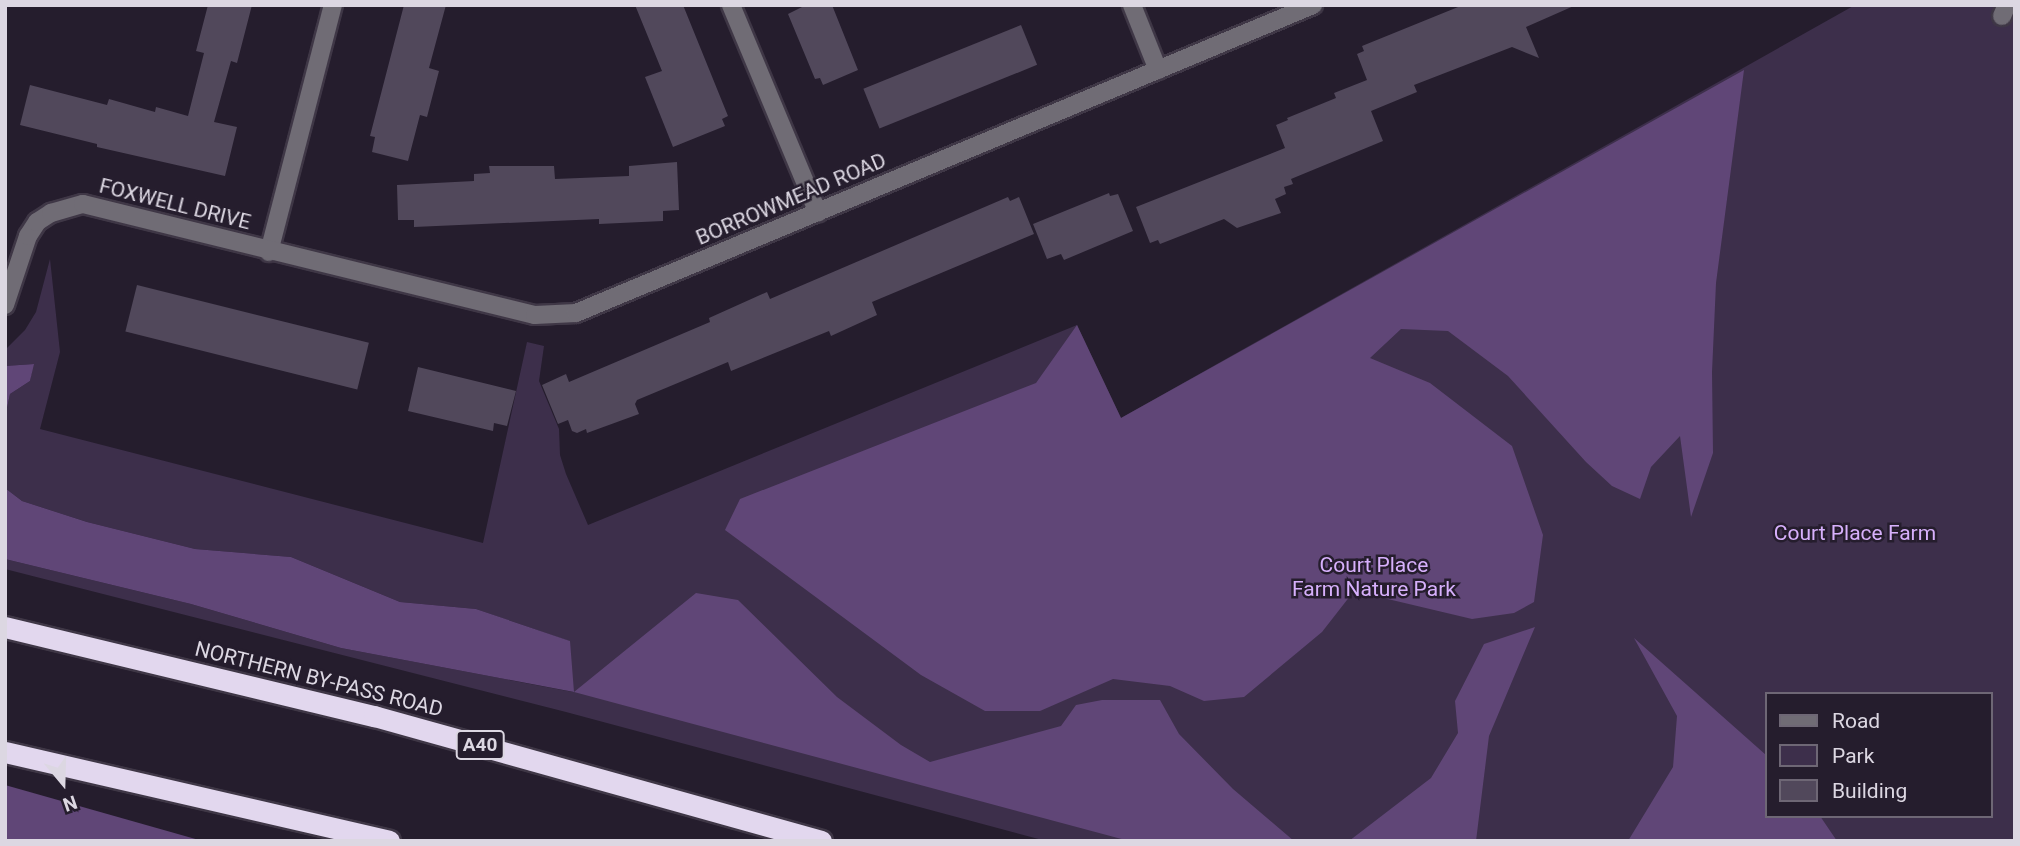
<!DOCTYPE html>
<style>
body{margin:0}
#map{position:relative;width:2020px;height:846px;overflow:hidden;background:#251d2d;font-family:Roboto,sans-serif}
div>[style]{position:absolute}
.green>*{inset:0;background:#3d2f4b}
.forest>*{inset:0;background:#604677}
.building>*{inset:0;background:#51485b;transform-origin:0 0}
.roads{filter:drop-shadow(2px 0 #3f3746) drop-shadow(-2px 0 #3f3746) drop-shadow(0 2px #3f3746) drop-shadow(0 -2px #3f3746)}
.minor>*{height:18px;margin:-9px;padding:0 9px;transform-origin:9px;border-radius:9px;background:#706c75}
.highway>*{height:21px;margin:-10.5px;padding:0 10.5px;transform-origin:10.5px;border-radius:10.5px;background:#e2d7ee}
span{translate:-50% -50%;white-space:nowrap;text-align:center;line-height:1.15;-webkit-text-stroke:5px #251d2d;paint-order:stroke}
.shield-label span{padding:2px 5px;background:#251d2d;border:2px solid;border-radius:5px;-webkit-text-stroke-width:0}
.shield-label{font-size:19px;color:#dcd7e2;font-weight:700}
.street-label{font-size:21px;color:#dcd7e2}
.park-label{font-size:21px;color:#d7b0fc}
.frame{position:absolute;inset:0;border:7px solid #dcd7e2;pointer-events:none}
.legend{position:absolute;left:1765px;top:692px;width:228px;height:126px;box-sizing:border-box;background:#251d2d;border:2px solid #6e6775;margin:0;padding:9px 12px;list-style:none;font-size:21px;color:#dcd7e2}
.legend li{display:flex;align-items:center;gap:14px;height:35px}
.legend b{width:35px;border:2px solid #6e6775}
.north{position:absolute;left:28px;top:748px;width:70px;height:70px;-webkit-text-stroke:5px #251d2d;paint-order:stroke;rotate:161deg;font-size:19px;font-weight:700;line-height:28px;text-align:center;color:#dcd7e2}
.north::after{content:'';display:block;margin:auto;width:24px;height:32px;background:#dcd7e2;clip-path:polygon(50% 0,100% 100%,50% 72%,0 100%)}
</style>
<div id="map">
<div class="green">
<div style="clip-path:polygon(evenodd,1855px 5px,2015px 5px,2015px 841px,1046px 841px,566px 712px,5px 569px,5px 559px,191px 604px,341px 648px,573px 692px,569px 641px,476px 609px,400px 602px,291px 557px,195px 549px,87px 522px,22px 501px,5px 488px,5px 417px,10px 394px,30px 381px,33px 364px,5px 366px,5px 350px,25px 330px,36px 312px,50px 259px,60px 352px,40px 429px,483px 543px,527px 342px,544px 346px,539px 381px,559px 429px,560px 455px,566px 474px,588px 525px,1077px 325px,1121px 418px,1855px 5px,1766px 694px,1990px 694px,1990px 816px,1766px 816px,1766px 694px)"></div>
</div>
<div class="forest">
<div style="clip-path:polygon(1744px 70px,1716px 283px,1712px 372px,1713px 453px,1691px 517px,1680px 436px,1651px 467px,1640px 499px,1612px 486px,1586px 462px,1508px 376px,1448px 331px,1401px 329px,1370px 358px,1430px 383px,1512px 446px,1543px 535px,1534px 602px,1514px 613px,1472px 619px,1354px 591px,1322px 632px,1244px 697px,1204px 701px,1170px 686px,1113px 679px,1040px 711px,985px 711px,921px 675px,725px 530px,740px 499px,1036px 383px,1077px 325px,1121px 418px)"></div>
<div style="clip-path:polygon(34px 364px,30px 381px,10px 394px,5px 417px,5px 366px)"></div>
<div style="clip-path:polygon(5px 488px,22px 501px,87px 522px,195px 549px,291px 557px,400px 602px,476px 609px,570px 641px,574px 692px,696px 593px,738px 600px,837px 697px,901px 745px,930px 762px,1061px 726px,1076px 705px,1102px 700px,1160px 700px,1179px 734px,1233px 789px,1294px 841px,1129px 841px,574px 692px,341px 648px,191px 604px,5px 559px)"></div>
<div style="clip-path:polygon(1535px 627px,1489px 736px,1476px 841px,1349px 841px,1431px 778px,1458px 733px,1455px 701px,1484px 644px)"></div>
<div style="clip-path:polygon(1634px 638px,1766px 755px,1766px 816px,1820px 816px,1837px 841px,1628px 841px,1673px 767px,1677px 716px)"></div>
<div style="clip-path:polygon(5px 785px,199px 840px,199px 841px,5px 841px)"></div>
</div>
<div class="building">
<div style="clip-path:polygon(208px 5px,252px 5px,237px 63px,231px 61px,214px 122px,237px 127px,225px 176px,97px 147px,97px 144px,20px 125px,30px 85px,107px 105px,109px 99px,155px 112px,156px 107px,188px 116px,204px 53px,196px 51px)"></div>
<div style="clip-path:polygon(404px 5px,446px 5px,429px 68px,439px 71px,427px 117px,420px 115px,408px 161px,372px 152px,375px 137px,370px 136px)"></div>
<div style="clip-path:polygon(635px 5px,683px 5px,728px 116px,722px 119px,725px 126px,673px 147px,645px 77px,662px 71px)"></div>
<div style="clip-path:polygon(806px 5px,832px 5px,858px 70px,823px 85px,820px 78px,815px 79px,788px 14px)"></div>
<div style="clip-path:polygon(1463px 5px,1576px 5px,1526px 27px,1539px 58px,1512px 47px,1414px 85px,1417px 92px,1371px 111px,1383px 141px,1291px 179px,1293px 184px,1284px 187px,1286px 194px,1275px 199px,1281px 213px,1237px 228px,1224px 219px,1160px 244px,1158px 240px,1150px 243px,1136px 207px,1285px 148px,1276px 125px,1288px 120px,1287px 118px,1336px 98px,1334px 93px,1367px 80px,1357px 54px,1364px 51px,1362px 46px)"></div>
<div style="left:1021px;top:25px;width:43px;height:170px;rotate:68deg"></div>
<div style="clip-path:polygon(677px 162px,679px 210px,663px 211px,663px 221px,599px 224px,599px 219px,414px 227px,414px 220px,398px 220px,397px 185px,474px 181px,474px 174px,490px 173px,489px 166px,554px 166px,555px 179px,629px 176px,629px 166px)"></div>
<div style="clip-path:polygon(1109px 193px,1110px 196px,1118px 194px,1133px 231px,1064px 260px,1061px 254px,1047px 259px,1033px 224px)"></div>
<div style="clip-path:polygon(1008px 197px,1010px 201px,1019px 197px,1034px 234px,872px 302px,877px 315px,831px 336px,829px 331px,731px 371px,728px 362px,637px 400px,635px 404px,639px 414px,587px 433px,586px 429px,577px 433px,572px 431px,568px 420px,558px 424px,542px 385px,566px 374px,569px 382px,710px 322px,709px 318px,767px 292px,770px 299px)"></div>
<div style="left:137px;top:285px;width:239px;height:48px;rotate:14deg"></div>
<div style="clip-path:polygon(418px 367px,516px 391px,507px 426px,494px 423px,493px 431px,408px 411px)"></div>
</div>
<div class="roads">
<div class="minor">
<div style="left:731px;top:5px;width:225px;rotate:67.3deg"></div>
<div style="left:1132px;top:5px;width:70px;rotate:68.2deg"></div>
<div style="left:2002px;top:16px;width:12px;rotate:-66deg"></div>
<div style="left:269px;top:252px;width:255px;rotate:-75.5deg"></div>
<div style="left:5px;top:305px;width:73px;rotate:-71.6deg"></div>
<div style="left:28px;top:236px;width:17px;rotate:-57deg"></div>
<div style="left:37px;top:222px;width:17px;rotate:-33deg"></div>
<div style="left:51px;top:213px;width:33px;rotate:-16deg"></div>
<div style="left:83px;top:204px;width:465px;rotate:13.8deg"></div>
<div style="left:535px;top:315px;width:41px;rotate:-2.8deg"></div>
<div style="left:576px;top:313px;width:799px;rotate:-22.68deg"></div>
</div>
<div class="highway">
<div style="left:5px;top:627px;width:380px;rotate:13.6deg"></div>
<div style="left:374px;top:716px;width:464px;rotate:15.6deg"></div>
<div style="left:5px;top:752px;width:394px;rotate:13deg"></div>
</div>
</div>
<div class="shield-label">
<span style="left:480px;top:745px">A40</span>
</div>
<div class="street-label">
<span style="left:791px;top:199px;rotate:-23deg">BORROWMEAD ROAD</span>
<span style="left:175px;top:204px;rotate:14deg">FOXWELL DRIVE</span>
<span style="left:319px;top:679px;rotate:14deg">NORTHERN BY-PASS ROAD</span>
</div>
<div class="park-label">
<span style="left:1855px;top:533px">Court Place Farm</span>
<span style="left:1374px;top:577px">Court Place<br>Farm Nature Park</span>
</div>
<div class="frame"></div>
<ul class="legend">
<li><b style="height:9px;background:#706c75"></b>Road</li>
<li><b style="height:19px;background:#3d2f4b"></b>Park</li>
<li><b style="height:19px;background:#51485b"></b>Building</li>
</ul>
<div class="north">N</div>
</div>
